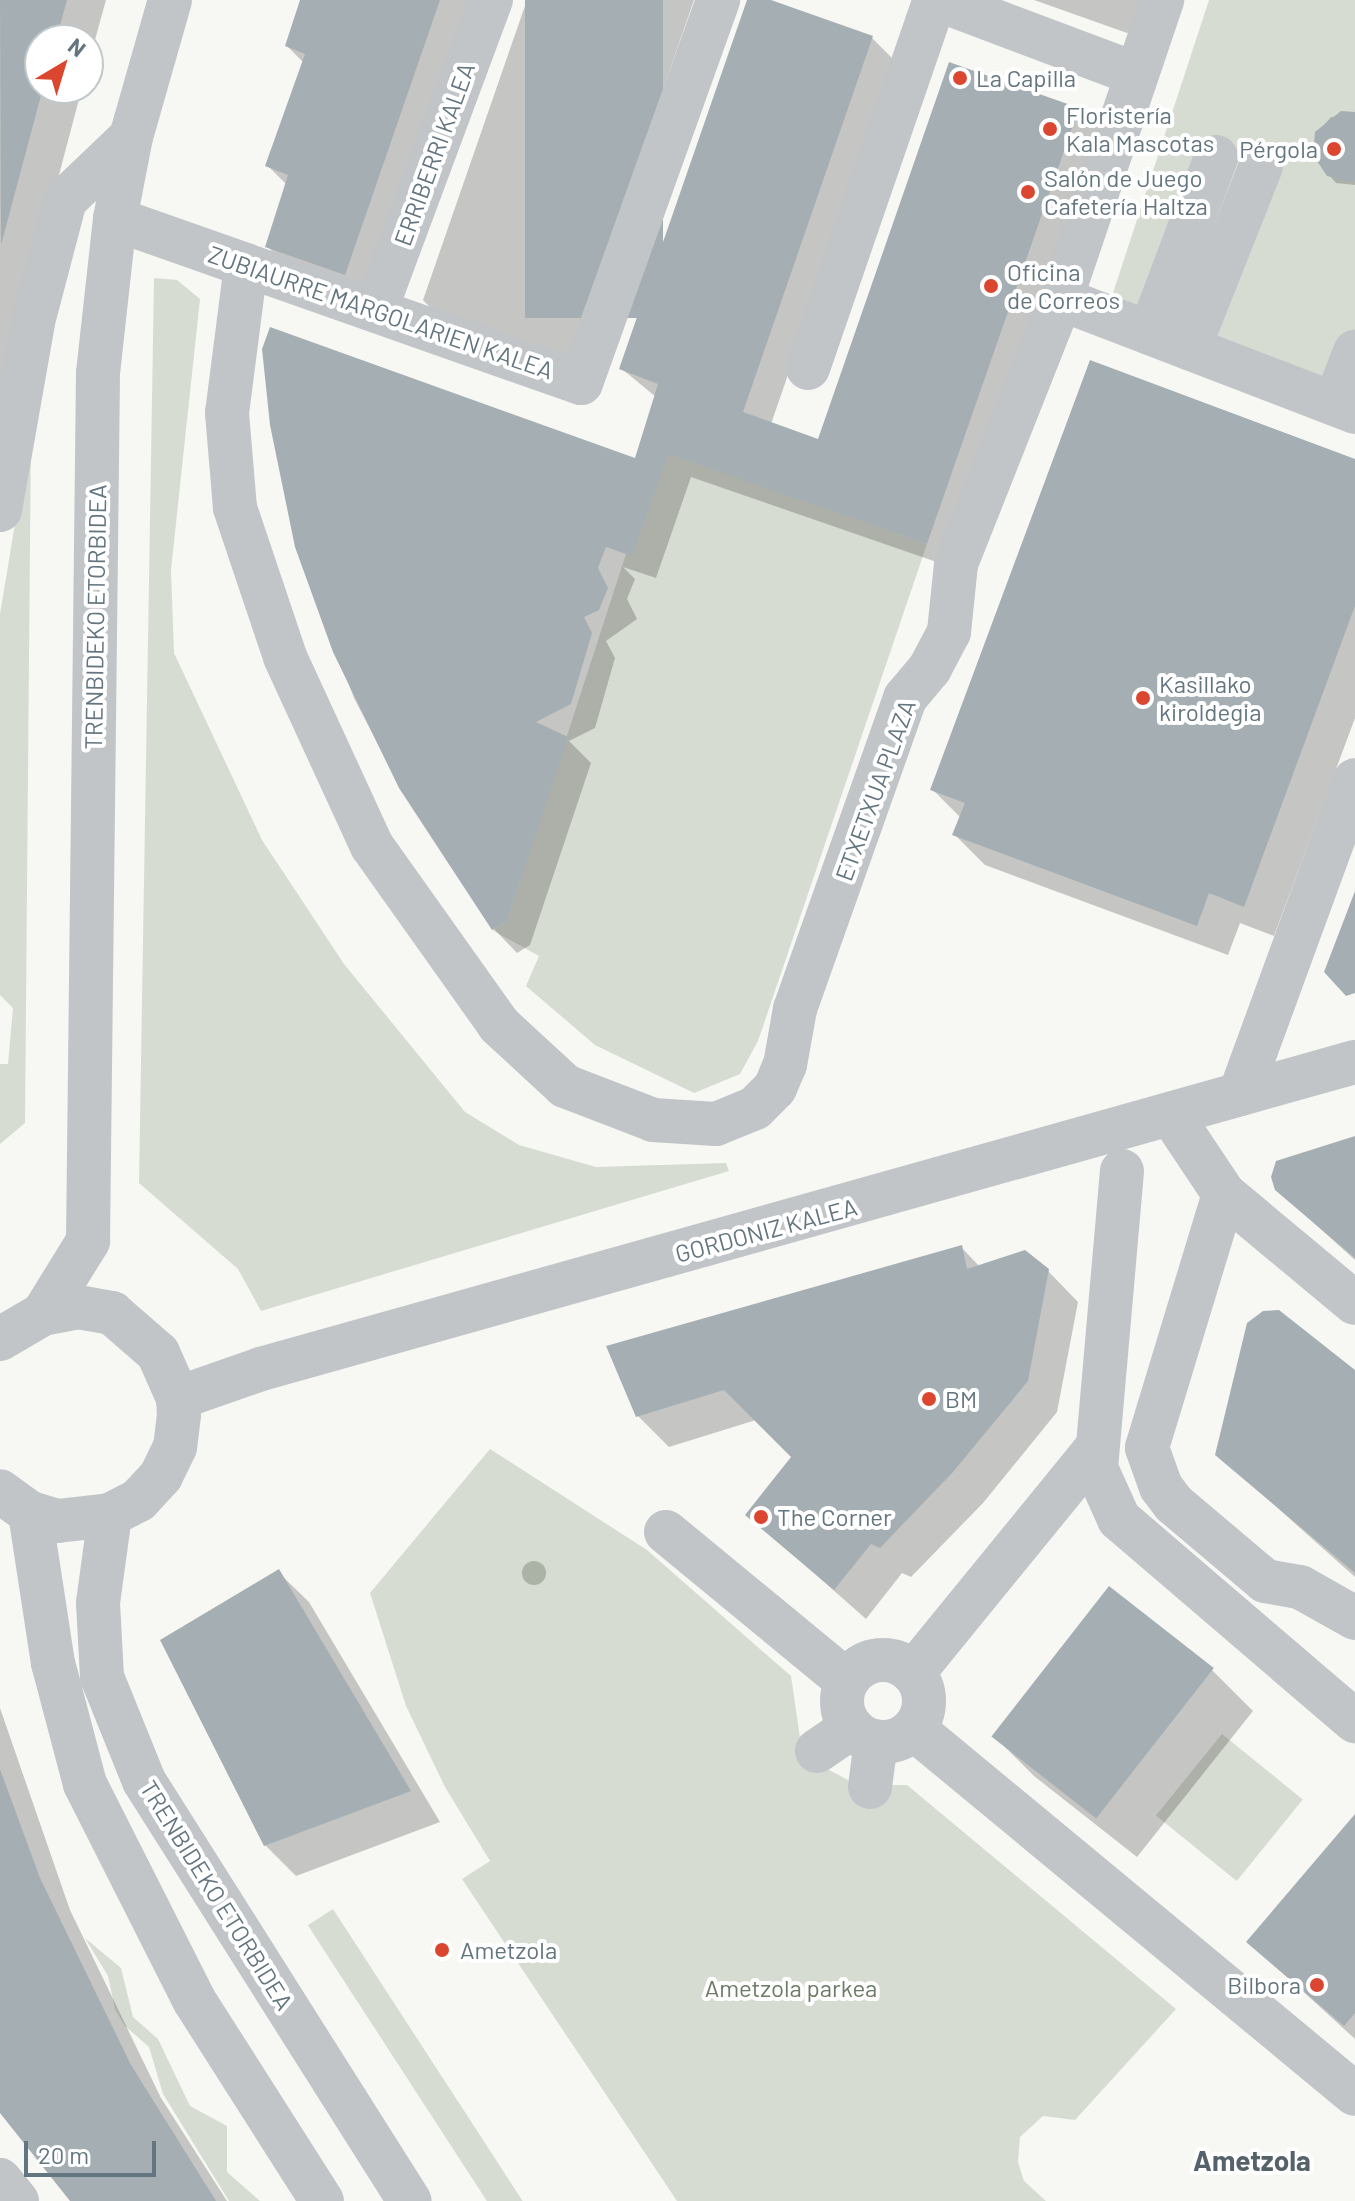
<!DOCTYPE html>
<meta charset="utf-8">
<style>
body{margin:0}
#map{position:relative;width:1355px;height:2201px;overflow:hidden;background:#f7f7f4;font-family:Barlow,sans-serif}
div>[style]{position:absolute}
.green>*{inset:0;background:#d7dcd3;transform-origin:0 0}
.shadow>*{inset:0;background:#0003}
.building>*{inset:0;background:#a5afb3;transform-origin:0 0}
.minor>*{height:44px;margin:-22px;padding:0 22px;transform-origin:22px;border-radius:22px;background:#c1c5c8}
.minor>.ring{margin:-22px;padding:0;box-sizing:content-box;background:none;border:44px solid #c1c5c8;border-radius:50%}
.trees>*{width:24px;height:24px;margin:-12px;border-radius:50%;background:#abb3a6}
.dots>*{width:22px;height:22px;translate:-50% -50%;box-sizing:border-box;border:4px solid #fff;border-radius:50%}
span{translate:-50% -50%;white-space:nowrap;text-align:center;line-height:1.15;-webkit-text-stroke:8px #fff;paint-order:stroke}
.poi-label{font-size:24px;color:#63757e}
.left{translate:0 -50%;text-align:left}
.right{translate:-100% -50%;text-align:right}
.street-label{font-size:24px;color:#63757e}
.park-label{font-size:24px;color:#6c7b66}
.quarter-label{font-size:28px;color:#556269;font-weight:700}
.north{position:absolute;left:24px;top:24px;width:80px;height:80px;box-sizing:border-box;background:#fff;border:2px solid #c1c8cb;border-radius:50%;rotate:38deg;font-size:22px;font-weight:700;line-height:32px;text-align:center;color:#63757e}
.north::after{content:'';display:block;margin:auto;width:28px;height:36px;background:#db4630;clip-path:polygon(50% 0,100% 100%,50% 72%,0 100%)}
.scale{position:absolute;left:24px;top:2141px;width:132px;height:36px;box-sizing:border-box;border:4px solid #63757e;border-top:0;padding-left:10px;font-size:24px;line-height:28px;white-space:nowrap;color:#63757e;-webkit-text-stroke:6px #fff;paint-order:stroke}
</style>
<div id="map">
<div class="green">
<div style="clip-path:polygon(1209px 0,1355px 0,1355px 389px,1112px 296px)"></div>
<div style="clip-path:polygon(154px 278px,177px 280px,200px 299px,171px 570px,174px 653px,262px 840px,344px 964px,465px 1112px,519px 1145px,596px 1167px,726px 1163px,729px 1171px,261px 1311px,238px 1269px,139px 1183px)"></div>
<div style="clip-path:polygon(31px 427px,25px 1123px,0 1144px,0 1064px,8px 1064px,13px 1008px,0 995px,0 614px)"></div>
<div style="clip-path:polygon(660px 449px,927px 544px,758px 1041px,740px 1074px,694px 1093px,595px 1045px,526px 986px,539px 956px,492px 930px,507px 921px)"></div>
<div style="clip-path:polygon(490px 1449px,647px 1550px,791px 1676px,801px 1745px,811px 1760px,857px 1785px,907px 1785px,1176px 2009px,1075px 2120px,1043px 2116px,1020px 2137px,1018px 2162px,1024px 2181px,1046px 2201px,677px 2201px,462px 1879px,490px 1861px,445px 1787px,406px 1706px,370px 1593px)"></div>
<div style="left:1222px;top:1734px;width:104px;height:105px;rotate:39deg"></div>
<div style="left:333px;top:1909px;width:349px;height:30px;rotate:57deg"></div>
<div style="clip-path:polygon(85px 1938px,121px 1968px,133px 2017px,158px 2039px,190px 2106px,227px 2126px,227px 2172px,260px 2201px,229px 2201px,163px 2094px,149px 2047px,125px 2026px,115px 2009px,108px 1976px)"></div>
</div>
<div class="shadow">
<div style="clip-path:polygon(0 0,106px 0,88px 65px,88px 40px,40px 40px,40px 88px,82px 88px,6px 375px,0 437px)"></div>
<div style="clip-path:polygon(303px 0,472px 0,369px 298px,291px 270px,267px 246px,287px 185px,267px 165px,304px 63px,287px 46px)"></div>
<div style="clip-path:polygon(527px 0,694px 0,567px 366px,446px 324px,423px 300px)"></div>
<div style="clip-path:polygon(750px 0,765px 0,872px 38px,896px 62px,771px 424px,820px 441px,1078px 110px,1109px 140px,951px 567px,691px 477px,656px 578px,623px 567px,635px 579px,627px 599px,637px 619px,606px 641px,615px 658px,595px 728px,569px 741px,591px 763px,530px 945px,517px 953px,494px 929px,400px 787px,354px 698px,319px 608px,636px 460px,656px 397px,622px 369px)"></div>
<div style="clip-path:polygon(1034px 0,1162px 0,1155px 20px,1127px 33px)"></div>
<div style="clip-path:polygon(1355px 116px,1355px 185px,1336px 183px,1328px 174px,1317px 133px,1331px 117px)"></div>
<div style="clip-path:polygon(1355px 461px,1355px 718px,1274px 936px,1240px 923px,1228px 955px,985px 865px,955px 835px,961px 818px,933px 790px)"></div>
<div style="clip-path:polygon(1355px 1141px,1355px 1260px,1276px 1189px)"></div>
<div style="clip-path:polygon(962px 1248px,980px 1267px,1048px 1271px,1078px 1302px,1057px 1412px,983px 1503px,911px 1577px,902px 1573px,866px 1619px,748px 1515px,794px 1457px,756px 1420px,669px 1447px,638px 1416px)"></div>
<div style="clip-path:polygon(1355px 1376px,1355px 1577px,1217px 1454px)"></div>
<div style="clip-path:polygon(278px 1572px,309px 1602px,440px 1822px,296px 1876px,265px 1845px)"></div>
<div style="clip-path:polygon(1212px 1670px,1253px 1711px,1137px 1857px,1034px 1776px,993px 1735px)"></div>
<div style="clip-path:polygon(0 1708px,70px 1910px,161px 2098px,227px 2201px,72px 2201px,0 2110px)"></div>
<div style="clip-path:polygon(1355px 1817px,1355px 2039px,1249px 1942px)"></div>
</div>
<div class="building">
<div style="clip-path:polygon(0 0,67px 0,56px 40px,40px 40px,43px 88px,1px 245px)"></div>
<div style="clip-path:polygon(300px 0,440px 0,345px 275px,265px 247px,288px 175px,265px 166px,305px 54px,285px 46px)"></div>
<div style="left:525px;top:0;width:138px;height:318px"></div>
<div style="clip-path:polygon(747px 0,771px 0,873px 36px,743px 412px,818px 439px,949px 62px,1079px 108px,927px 544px,668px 454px,632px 556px,606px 547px,598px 568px,608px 588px,599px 610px,584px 617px,592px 633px,571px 704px,536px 722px,568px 737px,507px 921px,492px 930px,399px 788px,333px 652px,295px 547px,270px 425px,262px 349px,270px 327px,635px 458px,658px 384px,619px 369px)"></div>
<div style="clip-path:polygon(1341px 111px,1355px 112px,1355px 181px,1350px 182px,1327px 176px,1313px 155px,1315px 132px)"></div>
<div style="clip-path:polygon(1090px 360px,1355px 459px,1355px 606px,1244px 907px,1209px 893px,1197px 926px,952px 835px,965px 803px,930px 790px)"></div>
<div style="clip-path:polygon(1355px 891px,1355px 993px,1346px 996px,1324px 972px)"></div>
<div style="clip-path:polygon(1355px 1136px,1355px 1258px,1275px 1190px,1271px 1177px,1276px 1161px)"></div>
<div style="clip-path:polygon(962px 1245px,967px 1269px,1025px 1250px,1049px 1269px,1028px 1381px,953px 1472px,880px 1548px,871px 1544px,834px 1590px,745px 1515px,791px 1457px,724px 1390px,636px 1417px,606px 1346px)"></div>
<div style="clip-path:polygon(1279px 1310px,1355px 1370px,1355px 1573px,1215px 1455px,1247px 1323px,1263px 1311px)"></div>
<div style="clip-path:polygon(279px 1569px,411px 1791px,264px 1846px,160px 1640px)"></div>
<div style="left:1109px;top:1586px;width:133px;height:191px;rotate:38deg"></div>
<div style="clip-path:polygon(0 1769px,40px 1878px,131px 2065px,216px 2201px,70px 2201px,0 2113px)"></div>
<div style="clip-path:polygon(1355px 1814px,1355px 2013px,1344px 2026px,1246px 1942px)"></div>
</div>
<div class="minor">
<div style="left:939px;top:0;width:210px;rotate:20.6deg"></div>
<div style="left:115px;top:219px;width:494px;rotate:19.4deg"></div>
<div style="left:581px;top:383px;width:407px;rotate:-70.3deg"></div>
<div style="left:246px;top:265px;width:149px;rotate:97.3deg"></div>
<div style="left:227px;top:413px;width:95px;rotate:85.2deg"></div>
<div style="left:235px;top:508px;width:157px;rotate:71.4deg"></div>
<div style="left:285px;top:657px;width:208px;rotate:65.3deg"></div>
<div style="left:372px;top:846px;width:219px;rotate:54.6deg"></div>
<div style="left:499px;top:1025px;width:90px;rotate:42.7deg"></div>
<div style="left:565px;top:1086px;width:94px;rotate:21.1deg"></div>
<div style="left:653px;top:1120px;width:63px;rotate:3.6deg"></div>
<div style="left:716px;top:1124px;width:42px;rotate:-22.3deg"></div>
<div style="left:755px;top:1108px;width:28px;rotate:-45deg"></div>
<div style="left:775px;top:1088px;width:25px;rotate:-67deg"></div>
<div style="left:785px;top:1065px;width:57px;rotate:-79.9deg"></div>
<div style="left:795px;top:1009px;width:330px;rotate:-70.5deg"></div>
<div style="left:905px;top:698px;width:39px;rotate:-50deg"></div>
<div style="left:930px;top:668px;width:41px;rotate:-62.2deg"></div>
<div style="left:949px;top:632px;width:68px;rotate:-84.1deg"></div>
<div style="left:956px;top:564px;width:285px;rotate:-68.4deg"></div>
<div style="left:1061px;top:299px;width:316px;rotate:-71.3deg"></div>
<div style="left:1061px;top:299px;width:315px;rotate:21deg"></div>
<div style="left:376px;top:309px;width:330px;rotate:-69.6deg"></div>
<div style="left:1150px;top:333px;width:188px;rotate:-69.4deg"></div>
<div style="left:1189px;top:348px;width:196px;rotate:-68.4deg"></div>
<div style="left:808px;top:368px;width:389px;rotate:-71deg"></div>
<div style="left:1335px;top:404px;width:56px;rotate:-69deg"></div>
<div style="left:0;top:510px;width:191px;rotate:-80deg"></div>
<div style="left:33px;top:322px;width:126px;rotate:-75.3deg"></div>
<div style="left:65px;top:200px;width:91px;rotate:-43.7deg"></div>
<div style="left:1240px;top:1094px;width:334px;rotate:-69.9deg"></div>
<div style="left:1172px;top:1116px;width:94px;rotate:56.3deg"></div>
<div style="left:1224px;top:1194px;width:170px;rotate:39.8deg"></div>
<div style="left:1122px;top:1171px;width:298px;rotate:95deg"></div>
<div style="left:1096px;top:1468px;width:56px;rotate:65.7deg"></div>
<div style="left:1119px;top:1519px;width:311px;rotate:40.6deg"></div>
<div style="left:1224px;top:1194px;width:265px;rotate:106.9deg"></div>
<div style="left:1147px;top:1448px;width:41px;rotate:70.3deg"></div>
<div style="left:1161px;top:1487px;width:21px;rotate:53deg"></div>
<div style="left:1174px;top:1504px;width:119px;rotate:40.2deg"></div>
<div style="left:1265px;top:1581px;width:36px;rotate:10deg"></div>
<div style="left:1300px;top:1587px;width:63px;rotate:29.4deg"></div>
<div style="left:43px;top:1314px;width:86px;rotate:-58.3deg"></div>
<div style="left:88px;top:1241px;width:868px;rotate:-89.34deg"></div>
<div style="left:98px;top:373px;width:155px;rotate:-83.7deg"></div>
<div style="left:115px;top:219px;width:84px;rotate:-79deg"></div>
<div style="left:131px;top:137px;width:142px;rotate:-74.1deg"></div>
<div style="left:0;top:1339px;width:50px;rotate:-30.2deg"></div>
<div style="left:43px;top:1314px;width:36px;rotate:-11deg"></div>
<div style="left:78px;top:1307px;width:35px;rotate:10deg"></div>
<div style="left:112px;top:1313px;width:61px;rotate:41deg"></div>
<div style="left:158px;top:1353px;width:49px;rotate:66deg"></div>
<div style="left:178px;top:1398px;width:17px;rotate:87deg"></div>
<div style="left:179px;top:1415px;width:32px;rotate:97deg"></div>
<div style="left:175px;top:1447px;width:32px;rotate:116deg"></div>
<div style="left:161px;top:1476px;width:33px;rotate:133deg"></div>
<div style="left:139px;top:1500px;width:33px;rotate:153deg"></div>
<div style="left:110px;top:1515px;width:53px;rotate:173.5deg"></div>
<div style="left:57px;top:1521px;width:28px;rotate:-163deg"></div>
<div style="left:30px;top:1513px;width:37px;rotate:-144deg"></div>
<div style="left:178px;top:1398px;width:88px;rotate:-19.3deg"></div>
<div style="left:261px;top:1369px;width:1136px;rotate:-15.68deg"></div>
<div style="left:30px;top:1513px;width:152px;rotate:81.3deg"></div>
<div style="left:53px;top:1663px;width:125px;rotate:75.2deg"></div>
<div style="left:85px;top:1784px;width:242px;rotate:63.2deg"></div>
<div style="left:194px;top:2000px;width:238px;rotate:57.5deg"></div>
<div style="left:110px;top:1515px;width:89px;rotate:97.8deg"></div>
<div style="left:98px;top:1603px;width:74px;rotate:86.9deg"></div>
<div style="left:102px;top:1677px;width:112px;rotate:68deg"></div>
<div style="left:144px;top:1781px;width:497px;rotate:57.7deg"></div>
<div style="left:666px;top:1532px;width:234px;rotate:39.5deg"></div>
<div class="ring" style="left:842px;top:1660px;width:38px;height:38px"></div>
<div style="left:913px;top:1673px;width:291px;rotate:-50.8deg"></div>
<div style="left:914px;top:1729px;width:572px;rotate:39.61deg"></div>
<div style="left:817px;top:1751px;width:42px;rotate:-34.4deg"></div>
<div style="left:870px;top:1787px;width:46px;rotate:-82.6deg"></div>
<div style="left:0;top:2180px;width:27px;rotate:51deg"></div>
</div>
<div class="trees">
<div style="left:534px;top:1573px"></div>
</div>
<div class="dots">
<div style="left:960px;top:78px;background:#db4630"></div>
<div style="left:1050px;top:129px;background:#db4630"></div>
<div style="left:1334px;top:149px;background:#db4630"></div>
<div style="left:1028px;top:192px;background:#db4630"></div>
<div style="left:991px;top:286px;background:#db4630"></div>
<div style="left:1143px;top:698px;background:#db4630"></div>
<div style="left:929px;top:1399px;background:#db4630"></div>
<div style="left:761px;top:1517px;background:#db4630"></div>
<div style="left:442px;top:1950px;background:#db4630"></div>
<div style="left:1317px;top:1985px;background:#db4630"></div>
</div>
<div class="poi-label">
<span class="left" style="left:976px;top:78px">La Capilla</span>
<span class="left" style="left:1066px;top:129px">Floristería<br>Kala Mascotas</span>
<span class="right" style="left:1318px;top:149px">Pérgola</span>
<span class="left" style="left:1044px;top:192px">Salón de Juego<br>Cafetería Haltza</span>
<span class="left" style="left:1007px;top:286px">Oficina<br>de Correos</span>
<span class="left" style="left:1159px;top:698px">Kasillako<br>kiroldegia</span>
<span class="left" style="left:945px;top:1399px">BM</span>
<span class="left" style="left:777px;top:1517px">The Corner</span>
<span class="left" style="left:460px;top:1950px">Ametzola</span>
<span class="right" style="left:1301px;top:1985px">Bilbora</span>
</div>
<div class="street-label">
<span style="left:434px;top:154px;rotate:-70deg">ERRIBERRI KALEA</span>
<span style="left:381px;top:312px;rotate:19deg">ZUBIAURRE MARGOLARIEN KALEA</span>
<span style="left:95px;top:617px;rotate:-89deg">TRENBIDEKO ETORBIDEA</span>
<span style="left:875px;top:790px;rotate:-70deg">ETXETXUA PLAZA</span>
<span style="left:766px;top:1230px;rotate:-15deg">GORDONIZ KALEA</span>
<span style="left:217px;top:1895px;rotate:58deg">TRENBIDEKO ETORBIDEA</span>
</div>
<div class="park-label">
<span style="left:791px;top:1988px">Ametzola parkea</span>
</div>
<div class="quarter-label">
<span style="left:1252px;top:2160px">Ametzola</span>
</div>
<div class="north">N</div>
<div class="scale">20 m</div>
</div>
